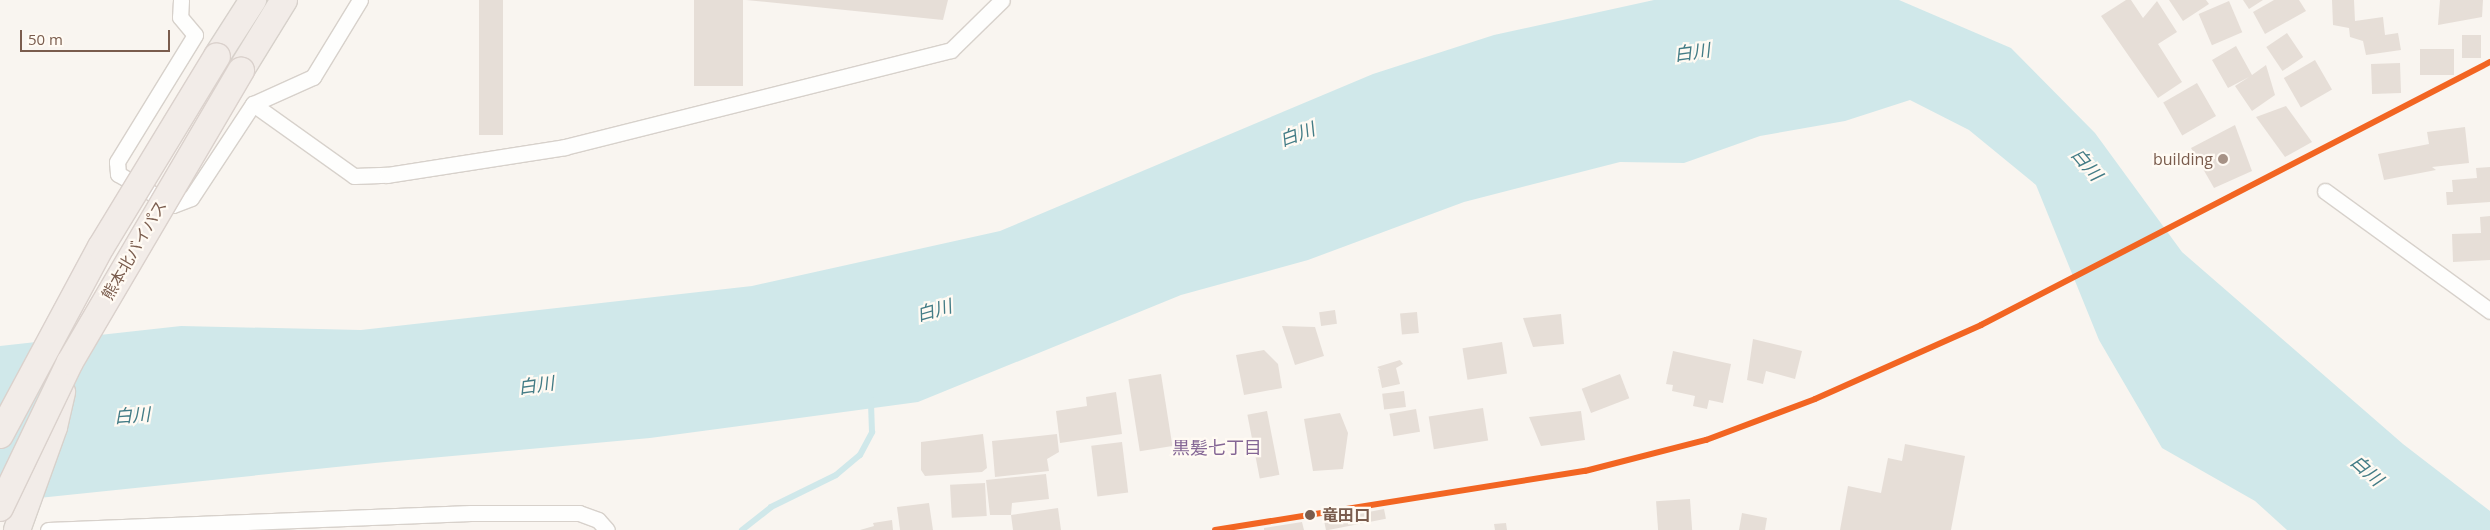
<!DOCTYPE html>
<meta charset="utf-8">
<style>
body{margin:0}
#map{position:relative;width:2490px;height:530px;overflow:hidden;background:#f9f5f0;font-family:"Open Sans","Noto Sans JP",sans-serif}
div>[style]{position:absolute}
.water>*{inset:0;background:#d0e8ea}
.stream>*{height:6px;margin:-3px;padding:0 3px;transform-origin:3px;border-radius:3px;background:#d0e8ea}
.building>*{inset:0;background:#e6ded7;transform-origin:0 0}
.roads{filter:drop-shadow(1px 0 #d7d1cb) drop-shadow(-1px 0 #d7d1cb) drop-shadow(0 1px #d7d1cb) drop-shadow(0 -1px #d7d1cb)}
.minor>*{height:15px;margin:-7.5px;padding:0 7.5px;transform-origin:7.5px;border-radius:7.5px;background:#fefefd}
.trunk>*{height:26px;margin:-13px;padding:0 13px;transform-origin:13px;border-radius:13px;background:#f2ece8}
.bridges{filter:drop-shadow(1px 0 #dad1cc) drop-shadow(-1px 0 #dad1cc) drop-shadow(0 1px #dad1cc) drop-shadow(0 -1px #dad1cc)}
.trunk-bridge>*{height:26px;margin:-13px;padding:0 13px;transform-origin:13px;border-radius:13px;background:#f2ece8}
.rail-1>*{height:6px;margin:-3px;padding:0 3px;transform-origin:3px;border-radius:3px;background:#f26522}
.dots>*{width:14px;height:14px;translate:-50% -50%;box-sizing:border-box;border:2px solid #fffaf3;border-radius:50%}
span{translate:-50% -50%;white-space:nowrap;text-align:center;line-height:1.15;-webkit-text-stroke:4.5px #fffaf3;paint-order:stroke}
.poi-label{font-size:16px;color:#7a5c4d}
.right{translate:-100% -50%;text-align:right}
.street-label{font-size:16px;color:#7a5c4d}
.stop-label{font-size:16px;color:#7a5c4d;font-weight:700}
.left{translate:0 -50%;text-align:left}
.water-label{font-size:18px;color:#437c86;font-style:italic}
.neighbourhood-label{font-size:18px;color:#846695}
.scale{position:absolute;left:20px;top:30px;width:150px;height:22px;box-sizing:border-box;border:2px solid #7a5c4d;border-top:0;padding-left:6px;font-size:15px;line-height:18px;white-space:nowrap;color:#7a5c4d;-webkit-text-stroke:4px #fffaf3;paint-order:stroke}
</style>
<div id="map">
<div class="water">
<div style="clip-path:polygon(1654px 0,1899px 0,2011px 48px,2095px 133px,2182px 252px,2403px 444px,2490px 511px,2490px 530px,2287px 530px,2255px 501px,2162px 448px,2099px 340px,2036px 185px,1969px 130px,1910px 100px,1845px 121px,1760px 136px,1684px 163px,1620px 162px,1464px 202px,1308px 260px,1181px 295px,918px 402px,650px 438px,375px 463px,0 502px,0 346px,181px 326px,361px 330px,752px 286px,1000px 231px,1373px 74px,1494px 35px)"></div>
</div>
<div class="stream">
<div style="left:742px;top:530px;width:37px;rotate:-38deg"></div>
<div style="left:771px;top:507px;width:72px;rotate:-26.2deg"></div>
<div style="left:836px;top:475px;width:31px;rotate:-40deg"></div>
<div style="left:860px;top:455px;width:26px;rotate:-62deg"></div>
<div style="left:872px;top:432px;width:32px;rotate:-92deg"></div>
</div>
<div class="building">
<div style="left:479px;top:0;width:24px;height:135px"></div>
<div style="left:694px;top:0;width:49px;height:86px"></div>
<div style="clip-path:polygon(746px 0,948px 0,943px 20px)"></div>
<div style="clip-path:polygon(2126px 0,2131px 0,2143px 18px,2157px 1px,2177px 32px,2158px 44px,2182px 82px,2158px 98px,2101px 16px)"></div>
<div style="clip-path:polygon(2169px 0,2206px 0,2209px 4px,2183px 21px)"></div>
<div style="clip-path:polygon(2243px 0,2263px 0,2249px 9px)"></div>
<div style="clip-path:polygon(2274px 0,2299px 0,2306px 11px,2265px 34px,2253px 12px)"></div>
<div style="clip-path:polygon(2332px 0,2354px 0,2355px 21px,2383px 17px,2385px 35px,2398px 33px,2401px 50px,2366px 55px,2363px 41px,2350px 37px,2349px 28px,2333px 25px)"></div>
<div style="clip-path:polygon(2440px 0,2483px 0,2482px 17px,2438px 25px)"></div>
<div style="left:2229px;top:1px;width:34px;height:33px;rotate:67deg"></div>
<div style="left:2287px;top:33px;width:29px;height:25px;rotate:56deg"></div>
<div style="left:2462px;top:35px;width:19px;height:23px"></div>
<div style="clip-path:polygon(2236px 46px,2252px 75px,2266px 65px,2275px 95px,2252px 111px,2235px 86px,2249px 77px,2228px 88px,2212px 60px)"></div>
<div style="left:2420px;top:49px;width:34px;height:26px"></div>
<div style="left:2315px;top:60px;width:34px;height:36px;rotate:60deg"></div>
<div style="left:2400px;top:63px;width:30px;height:29px;rotate:88deg"></div>
<div style="left:2197px;top:83px;width:38px;height:39px;rotate:60deg"></div>
<div style="clip-path:polygon(2286px 106px,2312px 142px,2285px 157px,2256px 117px)"></div>
<div style="clip-path:polygon(2235px 125px,2252px 171px,2214px 188px,2191px 148px)"></div>
<div style="clip-path:polygon(2465px 127px,2469px 163px,2432px 167px,2436px 170px,2384px 180px,2378px 154px,2429px 144px,2427px 132px)"></div>
<div style="clip-path:polygon(2490px 167px,2490px 202px,2447px 205px,2446px 192px,2453px 192px,2452px 180px,2477px 178px,2476px 168px)"></div>
<div style="clip-path:polygon(2490px 216px,2490px 260px,2453px 262px,2452px 234px,2481px 233px,2480px 217px)"></div>
<div style="left:1335px;top:310px;width:14px;height:16px;rotate:82deg"></div>
<div style="left:1417px;top:312px;width:21px;height:17px;rotate:85deg"></div>
<div style="clip-path:polygon(1561px 314px,1564px 344px,1533px 347px,1523px 318px)"></div>
<div style="clip-path:polygon(1282px 326px,1315px 327px,1324px 356px,1295px 365px)"></div>
<div style="clip-path:polygon(1753px 339px,1802px 351px,1795px 379px,1766px 371px,1763px 384px,1747px 380px)"></div>
<div style="left:1502px;top:342px;width:32px;height:40px;rotate:81deg"></div>
<div style="clip-path:polygon(1264px 350px,1278px 364px,1282px 388px,1244px 395px,1236px 355px)"></div>
<div style="clip-path:polygon(1673px 351px,1731px 364px,1723px 403px,1709px 400px,1707px 409px,1693px 406px,1695px 396px,1672px 391px,1673px 385px,1666px 384px)"></div>
<div style="clip-path:polygon(1400px 360px,1403px 364px,1396px 368px,1400px 384px,1382px 388px,1378px 369px,1381px 370px,1377px 367px)"></div>
<div style="left:1161px;top:374px;width:73px;height:33px;rotate:81deg"></div>
<div style="left:1620px;top:374px;width:26px;height:41px;rotate:69deg"></div>
<div style="left:1404px;top:391px;width:16px;height:22px;rotate:83deg"></div>
<div style="clip-path:polygon(1116px 392px,1122px 434px,1060px 443px,1056px 411px,1087px 406px,1086px 397px)"></div>
<div style="left:1483px;top:408px;width:33px;height:55px;rotate:81deg"></div>
<div style="left:1416px;top:409px;width:23px;height:27px;rotate:80deg"></div>
<div style="left:1267px;top:411px;width:65px;height:20px;rotate:79deg"></div>
<div style="clip-path:polygon(1581px 411px,1585px 440px,1541px 446px,1529px 417px)"></div>
<div style="clip-path:polygon(1340px 413px,1348px 433px,1343px 469px,1313px 471px,1304px 419px)"></div>
<div style="clip-path:polygon(983px 434px,987px 468px,982px 472px,925px 476px,921px 470px,921px 442px)"></div>
<div style="clip-path:polygon(1057px 434px,1059px 452px,1047px 459px,1049px 471px,995px 477px,992px 441px)"></div>
<div style="left:1122px;top:442px;width:51px;height:31px;rotate:83deg"></div>
<div style="clip-path:polygon(1905px 444px,1965px 456px,1951px 530px,1874px 530px,1876px 520px,1874px 530px,1840px 530px,1848px 486px,1881px 493px,1888px 458px,1902px 461px)"></div>
<div style="clip-path:polygon(1046px 474px,1049px 499px,1012px 503px,1011px 515px,1058px 508px,1061px 530px,1013px 530px,1011px 515px,990px 515px,986px 480px)"></div>
<div style="left:985px;top:483px;width:33px;height:35px;rotate:87deg"></div>
<div style="left:1690px;top:499px;width:31px;height:34px;rotate:86deg"></div>
<div style="clip-path:polygon(929px 503px,933px 530px,900px 530px,897px 507px)"></div>
<div style="left:1384px;top:509px;width:10px;height:61px;rotate:79deg"></div>
<div style="clip-path:polygon(1742px 513px,1767px 518px,1765px 530px,1739px 530px)"></div>
<div style="clip-path:polygon(892px 520px,893px 530px,860px 530px,874px 526px,873px 523px)"></div>
<div style="clip-path:polygon(1302px 522px,1304px 530px,1264px 530px,1264px 528px)"></div>
<div style="clip-path:polygon(1506px 523px,1507px 530px,1495px 530px,1494px 524px)"></div>
</div>
<div class="roads">
<div class="minor">
<div style="left:181px;top:0;width:17px;rotate:93deg"></div>
<div style="left:180px;top:17px;width:23px;rotate:50deg"></div>
<div style="left:195px;top:35px;width:149px;rotate:121.6deg"></div>
<div style="left:117px;top:162px;width:12px;rotate:85deg"></div>
<div style="left:118px;top:174px;width:63px;rotate:29.4deg"></div>
<div style="left:173px;top:205px;width:19px;rotate:-21deg"></div>
<div style="left:191px;top:198px;width:113px;rotate:-56.6deg"></div>
<div style="left:253px;top:104px;width:66px;rotate:-24.2deg"></div>
<div style="left:313px;top:77px;width:90px;rotate:-58.6deg"></div>
<div style="left:253px;top:104px;width:124px;rotate:35.5deg"></div>
<div style="left:354px;top:176px;width:33px;rotate:-2deg"></div>
<div style="left:387px;top:175px;width:180px;rotate:-8.9deg"></div>
<div style="left:565px;top:147px;width:398px;rotate:-14.1deg"></div>
<div style="left:951px;top:50px;width:71px;rotate:-44.4deg"></div>
<div style="left:2325px;top:191px;width:204px;rotate:36deg"></div>
<div style="left:48px;top:530px;width:423px;rotate:-2.3deg"></div>
<div style="left:471px;top:513px;width:108px"></div>
<div style="left:579px;top:513px;width:20px;rotate:20deg"></div>
<div style="left:598px;top:520px;width:13px;rotate:48deg"></div>
</div>
<div class="trunk">
<div style="left:217px;top:56px;width:67px;rotate:-57.3deg"></div>
<div style="left:241px;top:70px;width:82px;rotate:-58.4deg"></div>
<div style="left:17px;top:530px;width:109px;rotate:-70.2deg"></div>
<div style="left:54px;top:427px;width:36px;rotate:-77deg"></div>
</div>
</div>
<div class="bridges">
<div class="trunk-bridge">
<div style="left:0;top:435px;width:213px;rotate:-61.8deg"></div>
<div style="left:101px;top:247px;width:223px;rotate:-58.7deg"></div>
<div style="left:0;top:508px;width:162px;rotate:-64.4deg"></div>
<div style="left:70px;top:362px;width:338px;rotate:-59.6deg"></div>
</div>
</div>
<div class="rail-1">
<div style="left:1215px;top:530px;width:375px;rotate:-9.1deg"></div>
<div style="left:1585px;top:471px;width:125px;rotate:-14.4deg"></div>
<div style="left:1706px;top:440px;width:116px;rotate:-20.6deg"></div>
<div style="left:1815px;top:399px;width:182px;rotate:-24deg"></div>
<div style="left:1981px;top:325px;width:573px;rotate:-27.33deg"></div>
</div>
<div class="dots">
<div style="left:2223px;top:159px;background:#a69286"></div>
<div style="left:1310px;top:515px;background:#7a5c4d"></div>
</div>
<div class="poi-label">
<span class="right" style="left:2213px;top:159px">building</span>
</div>
<div class="street-label">
<span style="left:134px;top:250px;rotate:-60deg">熊本北バイパス</span>
</div>
<div class="stop-label">
<span class="left" style="left:1322px;top:515px">竜田口</span>
</div>
<div class="water-label">
<span style="left:1692px;top:52px;rotate:-8deg">白川</span>
<span style="left:1297px;top:134px;rotate:-20deg">白川</span>
<span style="left:2087px;top:164px;rotate:50deg">白川</span>
<span style="left:934px;top:310px;rotate:-16deg">白川</span>
<span style="left:536px;top:385px;rotate:-8deg">白川</span>
<span style="left:132px;top:415px;rotate:-4deg">白川</span>
<span style="left:2367px;top:470px;rotate:42deg">白川</span>
</div>
<div class="neighbourhood-label">
<span style="left:1217px;top:447px">黒髪七丁目</span>
</div>
<div class="scale">50 m</div>
</div>
